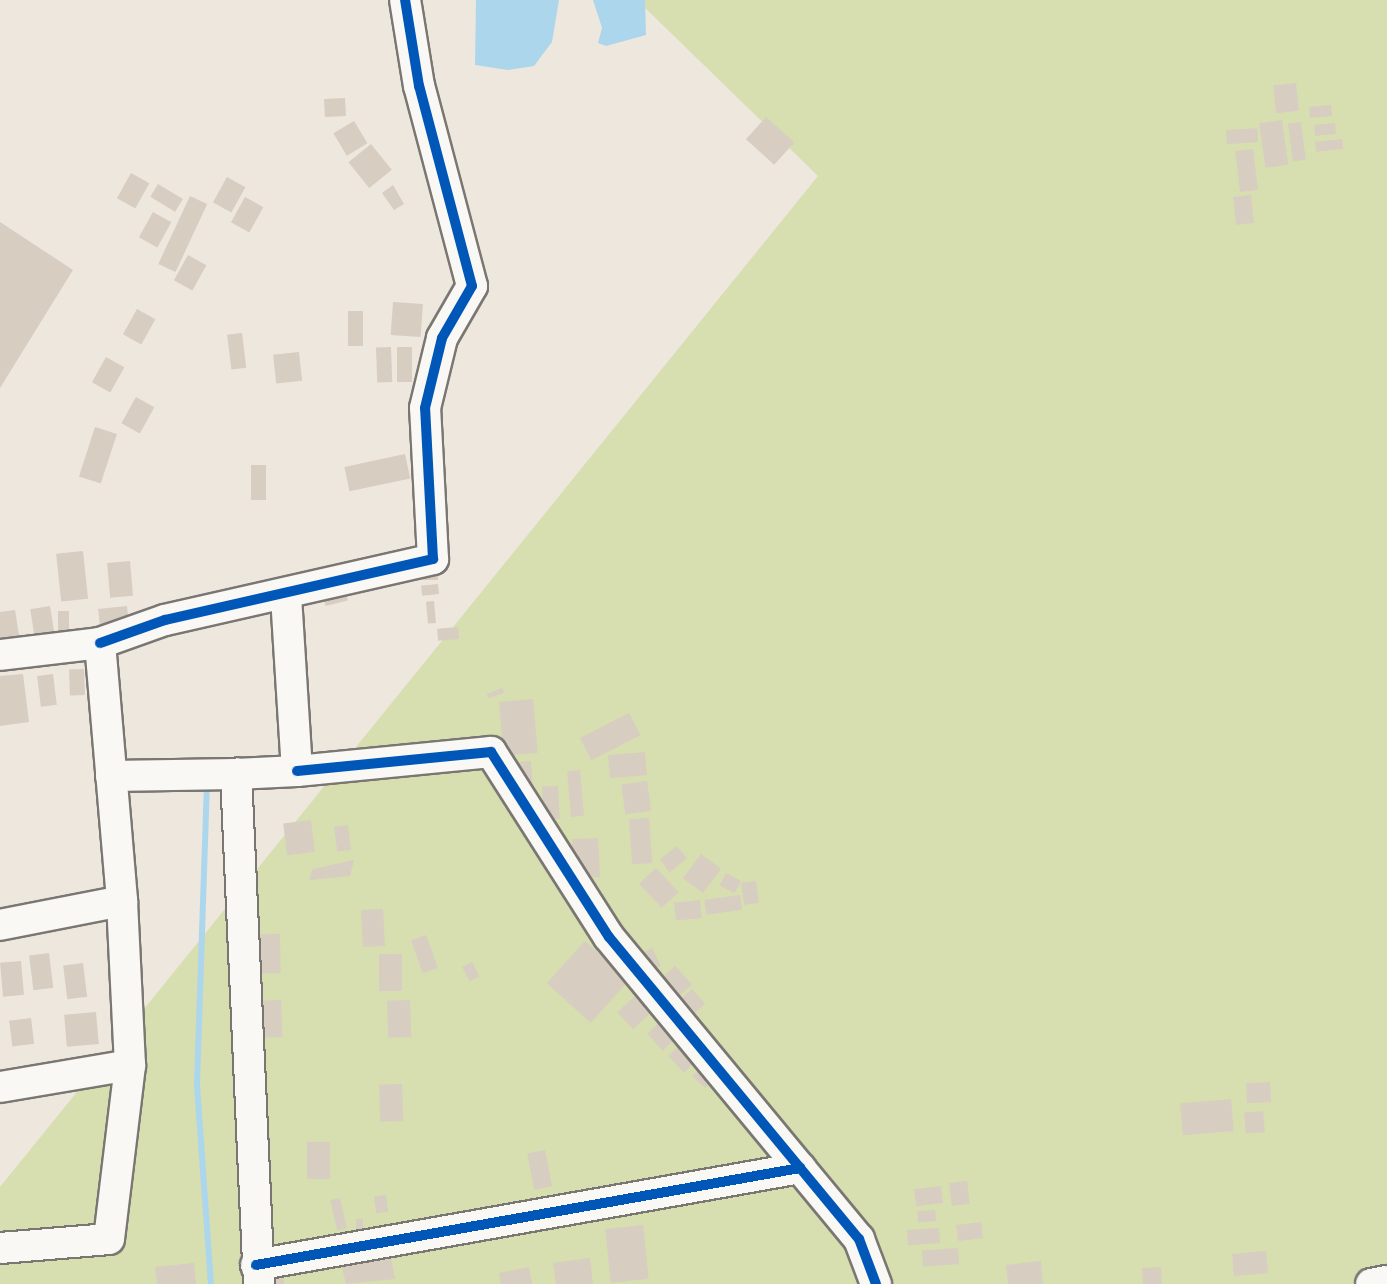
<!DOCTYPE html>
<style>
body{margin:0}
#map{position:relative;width:1387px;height:1284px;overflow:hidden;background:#eee7de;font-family:"Gochi Hand",sans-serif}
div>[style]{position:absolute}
.green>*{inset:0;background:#d7deb0}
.water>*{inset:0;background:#acd6eb}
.stream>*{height:6px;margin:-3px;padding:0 3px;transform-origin:3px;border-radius:3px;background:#acd6eb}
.building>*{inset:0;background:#d7cdc1;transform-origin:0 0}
.roads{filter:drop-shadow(2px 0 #7a7773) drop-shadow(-2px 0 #7a7773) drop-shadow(0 2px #7a7773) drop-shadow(0 -2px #7a7773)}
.minor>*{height:30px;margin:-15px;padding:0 15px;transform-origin:15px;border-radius:15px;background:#f9f8f5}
.cycleway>*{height:10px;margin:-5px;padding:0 5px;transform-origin:5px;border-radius:5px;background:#0057b8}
span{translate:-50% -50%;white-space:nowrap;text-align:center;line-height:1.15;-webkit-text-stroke:7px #fdfcf7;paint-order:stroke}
</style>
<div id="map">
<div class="green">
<div style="clip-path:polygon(637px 0,1387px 0,1387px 1284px,0 1284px,0 1187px,818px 176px)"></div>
</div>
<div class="water">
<div style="clip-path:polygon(476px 0,559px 0,552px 42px,534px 66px,508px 70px,475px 65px)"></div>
<div style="clip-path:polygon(593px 0,645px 0,646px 35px,606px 46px,598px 43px,602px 28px)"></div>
</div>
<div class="stream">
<div style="left:207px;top:782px;width:303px;rotate:91.9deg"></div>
<div style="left:197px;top:1085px;width:199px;rotate:86deg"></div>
</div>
<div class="building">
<div style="left:1296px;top:83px;width:28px;height:23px;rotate:84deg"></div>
<div style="left:345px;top:98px;width:18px;height:21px;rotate:87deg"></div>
<div style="left:1331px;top:105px;width:11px;height:22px;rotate:85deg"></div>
<div style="left:766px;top:117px;width:38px;height:30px;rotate:42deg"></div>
<div style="left:1282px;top:120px;width:45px;height:23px;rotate:82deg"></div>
<div style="left:354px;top:121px;width:26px;height:24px;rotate:59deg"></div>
<div style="left:1301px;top:122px;width:38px;height:13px;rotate:83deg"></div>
<div style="left:1335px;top:123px;width:11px;height:21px;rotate:85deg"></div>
<div style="left:1257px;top:128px;width:14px;height:31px;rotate:86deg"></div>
<div style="left:1342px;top:139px;width:10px;height:27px;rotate:84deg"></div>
<div style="left:371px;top:144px;width:33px;height:29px;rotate:51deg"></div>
<div style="left:1253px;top:149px;width:41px;height:18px;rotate:83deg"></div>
<div style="left:131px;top:173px;width:21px;height:29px;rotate:29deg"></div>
<div style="left:227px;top:177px;width:21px;height:29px;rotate:29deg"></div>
<div style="left:158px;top:184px;width:29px;height:15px;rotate:31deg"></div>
<div style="clip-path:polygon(393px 185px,404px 204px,394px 210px,382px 193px)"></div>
<div style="left:1251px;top:195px;width:28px;height:18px;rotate:84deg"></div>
<div style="left:190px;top:196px;width:19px;height:75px;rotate:25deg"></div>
<div style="left:245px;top:197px;width:21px;height:29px;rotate:29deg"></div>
<div style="left:153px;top:212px;width:21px;height:29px;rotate:29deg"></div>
<div style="clip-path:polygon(0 222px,73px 270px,0 388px)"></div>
<div style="left:188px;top:255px;width:21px;height:29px;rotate:29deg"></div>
<div style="left:393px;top:302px;width:30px;height:33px;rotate:4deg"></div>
<div style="left:137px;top:309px;width:21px;height:29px;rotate:29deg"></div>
<div style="left:348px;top:311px;width:15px;height:35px"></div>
<div style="left:242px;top:333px;width:35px;height:15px;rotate:83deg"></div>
<div style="left:391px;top:347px;width:35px;height:15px;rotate:88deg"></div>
<div style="left:397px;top:347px;width:15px;height:35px"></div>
<div style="left:299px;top:352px;width:29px;height:26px;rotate:84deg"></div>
<div style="left:106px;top:357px;width:21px;height:29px;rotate:29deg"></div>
<div style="left:136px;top:397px;width:21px;height:30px;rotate:29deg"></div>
<div style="left:95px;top:427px;width:23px;height:52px;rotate:18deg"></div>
<div style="left:405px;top:454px;width:25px;height:62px;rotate:78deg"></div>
<div style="left:251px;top:465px;width:15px;height:35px"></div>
<div style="left:83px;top:551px;width:48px;height:27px;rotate:84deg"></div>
<div style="left:130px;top:561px;width:35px;height:23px;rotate:85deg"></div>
<div style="left:438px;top:566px;width:14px;height:15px;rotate:90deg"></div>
<div style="left:438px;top:584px;width:10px;height:17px;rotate:84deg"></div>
<div style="left:344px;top:585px;width:16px;height:23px;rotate:76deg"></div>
<div style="left:434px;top:601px;width:22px;height:8px;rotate:85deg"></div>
<div style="left:50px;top:606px;width:37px;height:20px;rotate:81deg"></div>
<div style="left:127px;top:606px;width:20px;height:29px;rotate:84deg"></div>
<div style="clip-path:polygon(15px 610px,21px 648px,0 651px,0 612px)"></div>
<div style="left:58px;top:611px;width:11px;height:31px"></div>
<div style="left:458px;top:627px;width:12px;height:21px;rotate:85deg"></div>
<div style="left:84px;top:669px;width:26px;height:15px;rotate:88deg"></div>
<div style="clip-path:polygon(23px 674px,29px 722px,0 726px,0 676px)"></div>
<div style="left:53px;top:674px;width:31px;height:16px;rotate:83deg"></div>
<div style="clip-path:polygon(502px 688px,504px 693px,488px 698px,487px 694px)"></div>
<div style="left:533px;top:699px;width:54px;height:34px;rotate:85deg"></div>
<div style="left:629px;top:713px;width:25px;height:55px;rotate:63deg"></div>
<div style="left:645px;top:752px;width:23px;height:37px;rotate:85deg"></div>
<div style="left:531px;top:761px;width:27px;height:15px;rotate:86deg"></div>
<div style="left:580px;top:770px;width:46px;height:13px;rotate:85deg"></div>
<div style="left:647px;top:781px;width:30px;height:26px;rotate:82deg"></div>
<div style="left:558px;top:786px;width:33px;height:16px;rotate:87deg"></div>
<div style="left:649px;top:818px;width:45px;height:20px;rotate:86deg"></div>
<div style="left:311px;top:820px;width:32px;height:28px;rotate:83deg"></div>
<div style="left:348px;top:825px;width:25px;height:14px;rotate:83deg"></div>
<div style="left:598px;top:838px;width:39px;height:26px;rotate:87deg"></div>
<div style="left:677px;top:846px;width:16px;height:22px;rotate:52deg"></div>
<div style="left:701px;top:854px;width:25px;height:30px;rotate:37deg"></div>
<div style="clip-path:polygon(354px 860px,350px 876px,309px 880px,313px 869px)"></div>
<div style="left:656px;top:868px;width:33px;height:23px;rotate:47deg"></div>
<div style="left:726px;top:873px;width:17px;height:14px;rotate:28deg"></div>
<div style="left:756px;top:881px;width:22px;height:15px;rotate:82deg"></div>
<div style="left:740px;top:895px;width:15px;height:36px;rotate:82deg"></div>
<div style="left:700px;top:900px;width:18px;height:26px;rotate:84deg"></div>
<div style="left:383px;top:909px;width:37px;height:22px;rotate:87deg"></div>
<div style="left:280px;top:934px;width:39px;height:27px;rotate:89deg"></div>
<div style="left:426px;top:935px;width:35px;height:16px;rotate:70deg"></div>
<div style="left:585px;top:941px;width:59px;height:57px;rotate:42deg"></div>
<div style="left:652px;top:948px;width:20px;height:16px;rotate:63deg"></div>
<div style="left:49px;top:953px;width:35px;height:20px;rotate:83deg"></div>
<div style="left:379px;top:954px;width:23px;height:37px"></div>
<div style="left:21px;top:961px;width:34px;height:21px;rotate:85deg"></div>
<div style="left:472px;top:962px;width:16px;height:11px;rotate:63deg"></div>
<div style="left:83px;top:963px;width:34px;height:20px;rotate:83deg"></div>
<div style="left:675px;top:966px;width:25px;height:24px;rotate:47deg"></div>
<div style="left:692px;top:989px;width:20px;height:23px;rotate:49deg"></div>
<div style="left:635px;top:996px;width:23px;height:24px;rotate:47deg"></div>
<div style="left:281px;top:1000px;width:37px;height:23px;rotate:88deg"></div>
<div style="left:410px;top:1000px;width:37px;height:23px;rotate:88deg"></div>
<div style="left:96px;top:1012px;width:32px;height:32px;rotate:85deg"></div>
<div style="left:31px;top:1018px;width:26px;height:22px;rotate:83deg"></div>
<div style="left:664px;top:1018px;width:23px;height:23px;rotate:47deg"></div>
<div style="left:685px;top:1040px;width:23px;height:23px;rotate:47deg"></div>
<div style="left:704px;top:1063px;width:17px;height:18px;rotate:40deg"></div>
<div style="left:1270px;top:1082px;width:20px;height:24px;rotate:87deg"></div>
<div style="left:402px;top:1084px;width:37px;height:23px;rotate:88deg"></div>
<div style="left:1231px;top:1099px;width:32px;height:51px;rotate:85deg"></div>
<div style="left:1263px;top:1111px;width:21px;height:19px;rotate:85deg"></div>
<div style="left:307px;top:1142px;width:23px;height:37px"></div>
<div style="left:545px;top:1150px;width:37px;height:18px;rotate:79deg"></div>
<div style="left:967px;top:1181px;width:23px;height:18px;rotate:83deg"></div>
<div style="left:941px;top:1186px;width:17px;height:27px;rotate:83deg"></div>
<div style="left:386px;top:1195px;width:17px;height:12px;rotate:83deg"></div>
<div style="left:340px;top:1198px;width:31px;height:10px;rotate:77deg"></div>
<div style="left:935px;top:1210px;width:11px;height:18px;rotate:85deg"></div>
<div style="left:356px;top:1219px;width:7px;height:14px"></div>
<div style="left:981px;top:1222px;width:16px;height:25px;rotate:83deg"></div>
<div style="left:643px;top:1225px;width:54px;height:38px;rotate:84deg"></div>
<div style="left:939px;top:1228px;width:15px;height:32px;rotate:86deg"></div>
<div style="clip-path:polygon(389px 1248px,395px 1279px,346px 1284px,340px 1259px)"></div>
<div style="left:958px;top:1248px;width:16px;height:36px;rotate:86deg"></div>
<div style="left:1266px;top:1251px;width:22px;height:34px;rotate:85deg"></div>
<div style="clip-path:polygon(590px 1258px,593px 1284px,556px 1284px,553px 1263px)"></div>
<div style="clip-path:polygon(1041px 1261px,1043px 1284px,1008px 1284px,1006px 1265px)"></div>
<div style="clip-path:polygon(194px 1263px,196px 1284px,157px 1284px,155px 1267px)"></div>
<div style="clip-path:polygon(529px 1267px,532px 1284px,501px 1284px,499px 1273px)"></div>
<div style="left:1161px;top:1267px;width:17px;height:19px;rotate:87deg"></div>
<div style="clip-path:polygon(284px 1276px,284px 1284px,269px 1284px,268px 1277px)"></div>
</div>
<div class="roads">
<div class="minor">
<div style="left:100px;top:643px;width:69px;rotate:-19.5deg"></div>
<div style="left:165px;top:620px;width:275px;rotate:-12.8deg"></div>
<div style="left:433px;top:559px;width:151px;rotate:-93deg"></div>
<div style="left:425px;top:408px;width:72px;rotate:-76.3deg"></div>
<div style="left:442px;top:338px;width:60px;rotate:-60deg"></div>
<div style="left:472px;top:286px;width:207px;rotate:-104.8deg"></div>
<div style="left:419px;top:86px;width:87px;rotate:-99.2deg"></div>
<div style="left:0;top:655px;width:101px;rotate:-6.8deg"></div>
<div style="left:100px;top:643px;width:259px;rotate:85.1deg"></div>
<div style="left:122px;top:901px;width:124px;rotate:168.9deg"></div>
<div style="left:297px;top:771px;width:195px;rotate:-5.6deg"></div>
<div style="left:491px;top:752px;width:219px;rotate:57.5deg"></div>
<div style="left:609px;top:937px;width:392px;rotate:50.4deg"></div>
<div style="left:859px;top:1239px;width:48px;rotate:69.3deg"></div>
<div style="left:111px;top:776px;width:125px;rotate:-0.9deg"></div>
<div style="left:0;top:1087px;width:132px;rotate:-9.6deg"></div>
<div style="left:0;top:1248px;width:109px;rotate:-4.7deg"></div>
<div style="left:109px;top:1239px;width:175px;rotate:-83.1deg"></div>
<div style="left:130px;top:1065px;width:164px;rotate:-92.8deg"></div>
<div style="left:256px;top:1265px;width:553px;rotate:-10.11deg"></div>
<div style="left:259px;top:1284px;width:511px;rotate:-92.58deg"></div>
<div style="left:236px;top:774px;width:61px;rotate:-2.8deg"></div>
<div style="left:297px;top:771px;width:177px;rotate:-93.6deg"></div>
<div style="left:1371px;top:1284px;width:16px;rotate:-11deg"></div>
</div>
</div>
<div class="cycleway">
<div style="left:100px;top:643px;width:69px;rotate:-19.5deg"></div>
<div style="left:165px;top:620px;width:275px;rotate:-12.8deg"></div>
<div style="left:433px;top:559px;width:151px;rotate:-93deg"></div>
<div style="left:425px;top:408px;width:72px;rotate:-76.3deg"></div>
<div style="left:442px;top:338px;width:60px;rotate:-60deg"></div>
<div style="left:472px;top:286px;width:207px;rotate:-104.8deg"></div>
<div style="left:419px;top:86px;width:87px;rotate:-99.2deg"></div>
<div style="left:297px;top:771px;width:195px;rotate:-5.6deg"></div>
<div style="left:491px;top:752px;width:219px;rotate:57.5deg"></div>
<div style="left:609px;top:937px;width:392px;rotate:50.4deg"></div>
<div style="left:859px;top:1239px;width:48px;rotate:69.3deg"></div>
<div style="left:256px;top:1265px;width:553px;rotate:-10.11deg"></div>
</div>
</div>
